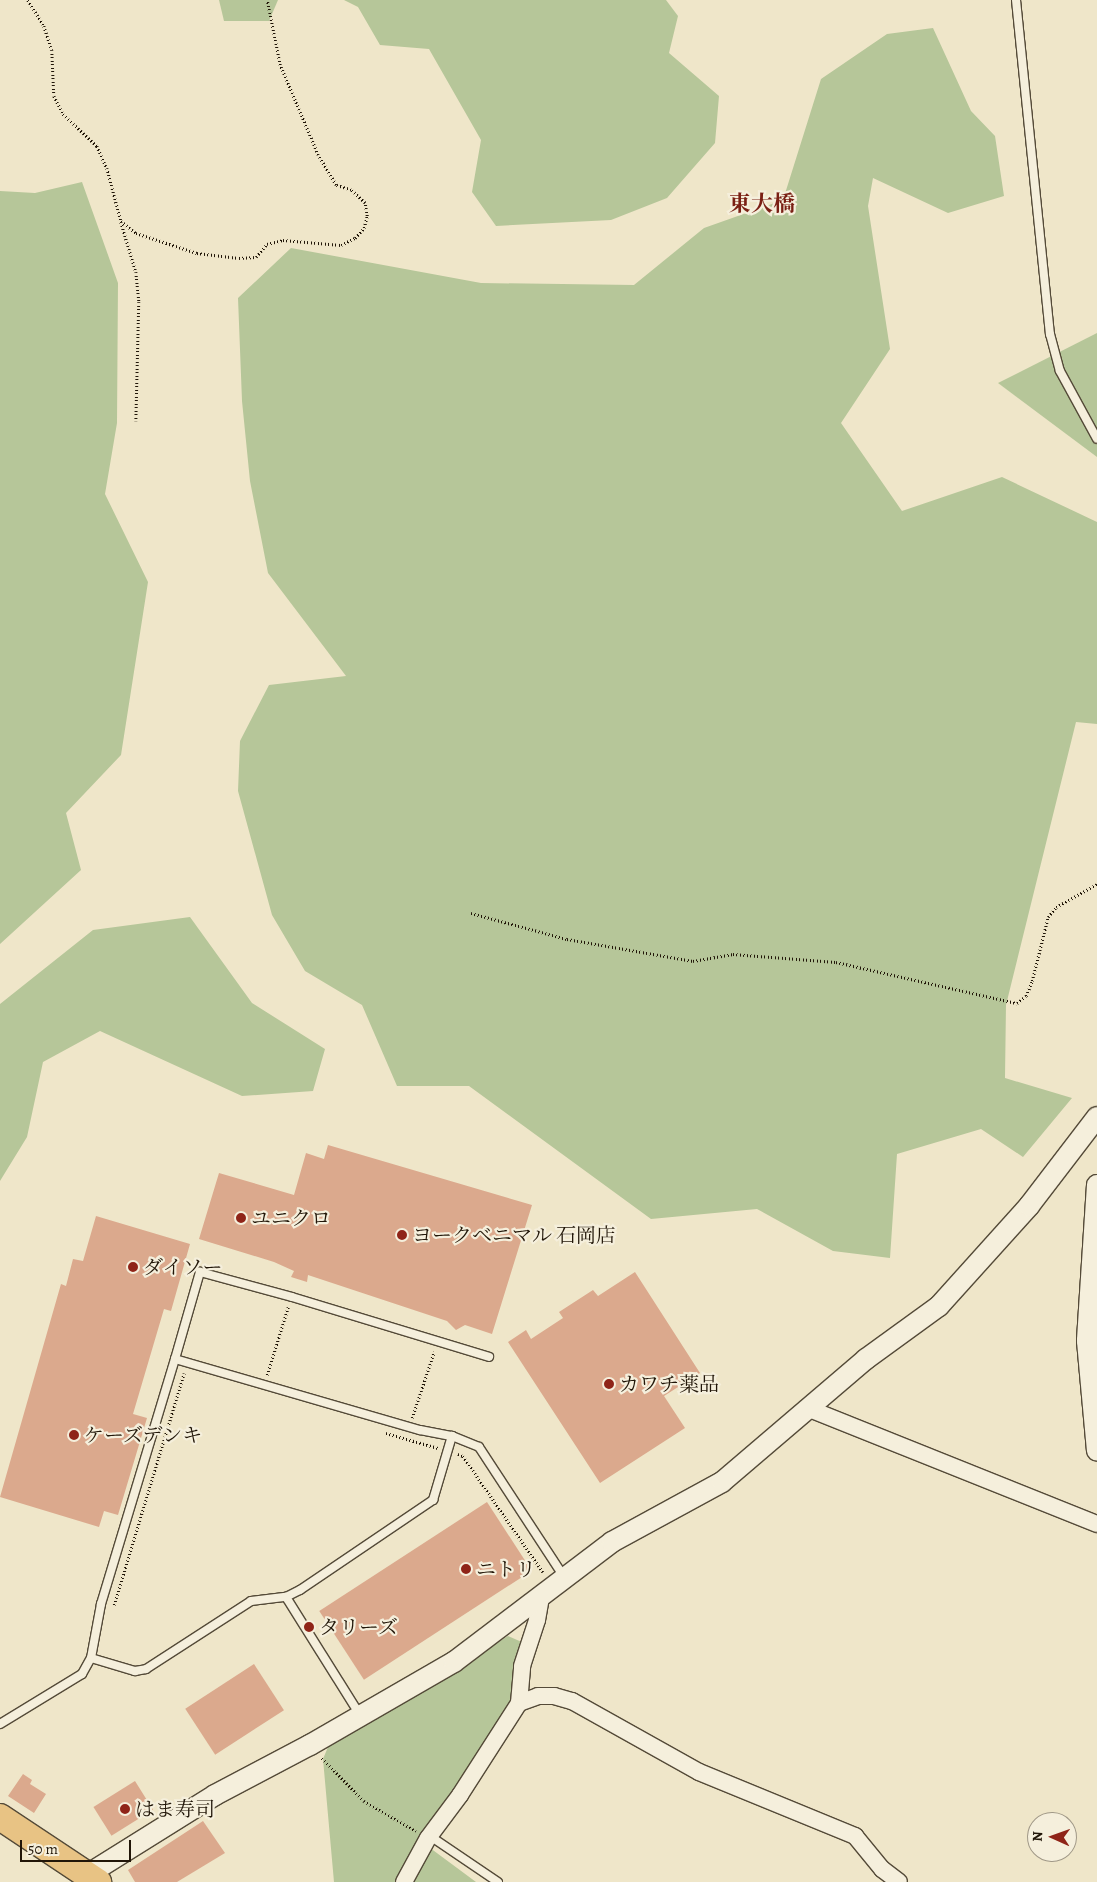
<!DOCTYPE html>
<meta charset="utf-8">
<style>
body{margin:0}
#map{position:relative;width:1097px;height:1882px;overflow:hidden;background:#efe6c9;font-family:Alegreya,"Noto Serif JP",serif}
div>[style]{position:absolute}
.green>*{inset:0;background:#b6c699}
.building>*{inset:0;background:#dba98d;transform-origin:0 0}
.path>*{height:2.5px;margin-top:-1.25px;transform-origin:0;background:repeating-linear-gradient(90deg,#211608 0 1px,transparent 0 3.5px)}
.roads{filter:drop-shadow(1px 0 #544a38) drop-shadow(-1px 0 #544a38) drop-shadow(0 1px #544a38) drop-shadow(0 -1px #544a38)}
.service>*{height:8px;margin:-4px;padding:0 4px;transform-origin:4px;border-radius:4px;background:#f5efdc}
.minor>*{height:16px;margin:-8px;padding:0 8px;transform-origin:8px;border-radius:8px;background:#f5efdc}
.tertiary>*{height:20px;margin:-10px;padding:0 10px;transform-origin:10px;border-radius:10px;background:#f5efdc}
.trunk>*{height:26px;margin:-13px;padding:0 13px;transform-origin:13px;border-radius:13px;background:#e8c384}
.dots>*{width:14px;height:14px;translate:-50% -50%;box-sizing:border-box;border:2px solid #f5efdc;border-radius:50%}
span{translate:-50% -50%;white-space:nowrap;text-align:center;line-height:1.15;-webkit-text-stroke:4.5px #f5efdc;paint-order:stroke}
.poi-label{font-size:20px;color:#211608}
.left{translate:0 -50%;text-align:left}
.quarter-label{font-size:22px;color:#7a1f14;font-weight:700}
.north{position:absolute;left:1027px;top:1812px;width:50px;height:50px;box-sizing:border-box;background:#f5efdc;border:1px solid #a09887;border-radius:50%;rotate:272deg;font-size:14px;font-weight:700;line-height:20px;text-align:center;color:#211608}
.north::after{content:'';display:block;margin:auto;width:18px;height:22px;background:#8f2418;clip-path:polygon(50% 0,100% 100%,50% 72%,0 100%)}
.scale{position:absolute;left:20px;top:1840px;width:111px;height:22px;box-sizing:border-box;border:2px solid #211608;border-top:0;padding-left:6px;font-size:15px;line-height:18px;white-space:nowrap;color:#211608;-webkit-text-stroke:4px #f5efdc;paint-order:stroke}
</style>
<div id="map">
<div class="green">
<div style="clip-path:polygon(219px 0,278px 0,269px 21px,224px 21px)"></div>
<div style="clip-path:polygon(344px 0,666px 0,678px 16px,669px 53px,719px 96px,715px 143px,667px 198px,611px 220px,496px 226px,472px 192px,481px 140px,429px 49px,380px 45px,358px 7px)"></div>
<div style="clip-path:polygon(933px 28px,971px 111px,995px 136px,1004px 196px,948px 213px,873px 178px,868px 206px,890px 349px,841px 423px,902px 511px,1002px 477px,1097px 522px,1097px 724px,1076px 722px,1006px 1005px,1005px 1078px,1072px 1098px,1023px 1157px,981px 1129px,897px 1154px,890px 1258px,833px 1251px,757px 1209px,651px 1219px,469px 1086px,397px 1086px,362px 1005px,305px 971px,272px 915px,238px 791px,240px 741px,269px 685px,346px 676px,268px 573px,250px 481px,242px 401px,238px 298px,291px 248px,481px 283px,634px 285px,704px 228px,783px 200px,821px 79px,887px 34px)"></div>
<div style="clip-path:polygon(82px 182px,118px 283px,117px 423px,105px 494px,148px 582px,121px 755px,66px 813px,81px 870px,0 944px,0 191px,35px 193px)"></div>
<div style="clip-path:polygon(1097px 333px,1097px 457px,998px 383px)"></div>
<div style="clip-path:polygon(190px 917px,252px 1003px,325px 1049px,313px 1091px,242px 1096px,100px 1031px,43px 1062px,27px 1137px,0 1181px,0 1004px,93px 930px)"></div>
<div style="clip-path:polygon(508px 1636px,524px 1643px,506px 1720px,422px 1842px,476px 1882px,334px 1882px,323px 1759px,328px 1747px)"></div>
</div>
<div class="building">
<div style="clip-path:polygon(328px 1145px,532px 1205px,492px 1334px,465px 1325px,456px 1330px,447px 1321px,308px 1275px,307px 1282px,291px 1277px,294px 1271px,274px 1262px,199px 1239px,219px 1173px,294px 1195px,306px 1153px,324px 1159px)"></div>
<div style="clip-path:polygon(96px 1216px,190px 1244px,171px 1311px,164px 1309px,133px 1414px,147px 1418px,118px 1515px,104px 1511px,99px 1527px,0 1497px,61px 1284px,66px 1286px,73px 1259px,83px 1261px)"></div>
<div style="clip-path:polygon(635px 1272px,700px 1373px,664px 1396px,685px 1428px,600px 1483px,508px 1342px,526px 1330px,531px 1339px,563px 1318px,559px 1312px,593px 1290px,598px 1296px)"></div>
<div style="left:487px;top:1502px;width:82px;height:200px;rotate:57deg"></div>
<div style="left:254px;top:1664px;width:55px;height:82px;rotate:57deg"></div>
<div style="clip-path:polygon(23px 1774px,32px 1780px,30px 1784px,46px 1794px,34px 1813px,8px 1796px)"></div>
<div style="left:135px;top:1781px;width:34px;height:49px;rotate:58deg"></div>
<div style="clip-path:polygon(203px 1821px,225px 1853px,177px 1882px,135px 1882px,128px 1870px)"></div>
</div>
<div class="path">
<div style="left:28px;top:0;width:31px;rotate:58deg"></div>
<div style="left:44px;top:26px;width:25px;rotate:72deg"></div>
<div style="left:52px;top:50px;width:46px;rotate:87.5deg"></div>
<div style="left:54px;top:96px;width:20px;rotate:63deg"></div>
<div style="left:63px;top:114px;width:47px;rotate:43.3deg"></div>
<div style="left:97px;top:146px;width:24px;rotate:66deg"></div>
<div style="left:107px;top:168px;width:55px;rotate:75.2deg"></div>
<div style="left:121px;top:221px;width:19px;rotate:39deg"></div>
<div style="left:136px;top:233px;width:64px;rotate:18.2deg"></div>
<div style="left:197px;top:253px;width:42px;rotate:6.8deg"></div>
<div style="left:239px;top:258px;width:17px;rotate:-3deg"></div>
<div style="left:256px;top:257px;width:17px;rotate:-50deg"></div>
<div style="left:267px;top:244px;width:16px;rotate:-14deg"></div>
<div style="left:283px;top:240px;width:58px;rotate:4.9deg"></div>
<div style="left:341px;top:245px;width:16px;rotate:-27deg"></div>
<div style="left:355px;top:238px;width:13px;rotate:-48deg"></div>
<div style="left:364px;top:228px;width:12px;rotate:-76deg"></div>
<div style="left:367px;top:216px;width:13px;rotate:-99deg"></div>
<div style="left:365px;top:203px;width:19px;rotate:-137deg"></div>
<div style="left:351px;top:190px;width:16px;rotate:-162deg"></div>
<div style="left:336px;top:185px;width:35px;rotate:-121deg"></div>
<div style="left:318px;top:155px;width:98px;rotate:-112.9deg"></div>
<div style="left:280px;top:65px;width:66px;rotate:-101.3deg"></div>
<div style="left:121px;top:222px;width:52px;rotate:73.3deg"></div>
<div style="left:136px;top:272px;width:30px;rotate:84deg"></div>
<div style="left:139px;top:302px;width:119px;rotate:91.4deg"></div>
<div style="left:471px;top:913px;width:99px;rotate:15.2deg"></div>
<div style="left:567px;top:939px;width:128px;rotate:9.9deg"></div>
<div style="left:693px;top:961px;width:41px;rotate:-9.9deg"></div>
<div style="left:733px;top:954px;width:103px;rotate:4.4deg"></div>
<div style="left:836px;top:962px;width:186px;rotate:12.8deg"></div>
<div style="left:1017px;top:1003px;width:11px;rotate:-38deg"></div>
<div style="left:1026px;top:996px;width:16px;rotate:-68deg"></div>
<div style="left:1032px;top:981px;width:66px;rotate:-76deg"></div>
<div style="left:1048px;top:917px;width:13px;rotate:-51deg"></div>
<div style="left:1056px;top:907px;width:47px;rotate:-29.3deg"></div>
<div style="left:267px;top:1375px;width:71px;rotate:-72.8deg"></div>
<div style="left:412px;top:1418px;width:70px;rotate:-71.6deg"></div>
<div style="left:386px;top:1433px;width:54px;rotate:16.1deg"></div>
<div style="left:458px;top:1454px;width:5px;rotate:22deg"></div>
<div style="left:463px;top:1456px;width:141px;rotate:55.4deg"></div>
<div style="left:114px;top:1605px;width:242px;rotate:-73.2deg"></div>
<div style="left:322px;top:1758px;width:60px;rotate:45.7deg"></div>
<div style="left:364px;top:1801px;width:60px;rotate:30deg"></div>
</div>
<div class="roads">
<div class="service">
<div style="left:1016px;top:0;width:336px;rotate:84.2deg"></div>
<div style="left:1050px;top:334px;width:38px;rotate:75deg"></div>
<div style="left:1060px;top:371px;width:77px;rotate:61.4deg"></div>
<div style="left:175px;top:1359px;width:91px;rotate:-74deg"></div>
<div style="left:200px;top:1272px;width:95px;rotate:15.2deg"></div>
<div style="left:292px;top:1297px;width:206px;rotate:16.9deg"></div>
<div style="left:286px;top:1597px;width:139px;rotate:57.9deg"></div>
<div style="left:91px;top:1658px;width:46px;rotate:16.5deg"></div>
<div style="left:135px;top:1671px;width:11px;rotate:-10deg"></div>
<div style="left:146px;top:1669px;width:125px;rotate:-32.9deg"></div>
<div style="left:251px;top:1601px;width:35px;rotate:-7deg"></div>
<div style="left:286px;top:1597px;width:16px;rotate:-27deg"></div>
<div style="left:300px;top:1590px;width:161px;rotate:-34.1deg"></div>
<div style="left:433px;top:1500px;width:67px;rotate:-73.5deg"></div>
<div style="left:0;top:1724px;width:96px;rotate:-31.4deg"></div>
<div style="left:82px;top:1674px;width:18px;rotate:-61deg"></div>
<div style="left:91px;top:1658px;width:55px;rotate:-79.5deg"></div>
<div style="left:101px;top:1604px;width:256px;rotate:-73.2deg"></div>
<div style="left:175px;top:1359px;width:255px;rotate:16.2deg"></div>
<div style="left:420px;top:1430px;width:33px;rotate:11deg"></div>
<div style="left:452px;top:1436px;width:29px;rotate:22deg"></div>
<div style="left:479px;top:1447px;width:155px;rotate:56.8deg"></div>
<div style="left:430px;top:1836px;width:82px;rotate:34.1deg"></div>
</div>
<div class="minor">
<div style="left:807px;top:1408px;width:312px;rotate:21.8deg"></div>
<div style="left:519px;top:1703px;width:20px;rotate:-20deg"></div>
<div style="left:538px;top:1696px;width:16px"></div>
<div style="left:554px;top:1696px;width:19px;rotate:16deg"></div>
<div style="left:572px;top:1701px;width:145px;rotate:29.2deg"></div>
<div style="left:699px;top:1772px;width:169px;rotate:22.3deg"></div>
<div style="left:855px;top:1836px;width:43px;rotate:50.7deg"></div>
<div style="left:882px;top:1869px;width:21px;rotate:37deg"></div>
<div style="left:404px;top:1882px;width:50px;rotate:-61.4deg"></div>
<div style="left:428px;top:1838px;width:54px;rotate:-53.3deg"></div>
<div style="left:460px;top:1795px;width:109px;rotate:-57.3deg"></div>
<div style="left:519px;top:1703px;width:37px;rotate:-85deg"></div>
<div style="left:522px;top:1666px;width:48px;rotate:-71.9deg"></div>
<div style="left:537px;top:1620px;width:22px;rotate:-80deg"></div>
</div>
<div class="tertiary">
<div style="left:1097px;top:1185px;width:156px;rotate:93.7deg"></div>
<div style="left:1087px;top:1341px;width:110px;rotate:84.8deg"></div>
<div style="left:87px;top:1875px;width:151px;rotate:-32deg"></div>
<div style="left:215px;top:1795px;width:107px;rotate:-27.8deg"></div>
<div style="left:310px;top:1745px;width:166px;rotate:-30deg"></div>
<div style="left:454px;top:1662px;width:198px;rotate:-37.2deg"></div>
<div style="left:612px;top:1542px;width:125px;rotate:-28.6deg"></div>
<div style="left:722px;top:1482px;width:189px;rotate:-40.5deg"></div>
<div style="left:866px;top:1359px;width:90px;rotate:-36deg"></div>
<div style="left:939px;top:1306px;width:135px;rotate:-48deg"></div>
<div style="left:1029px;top:1206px;width:112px;rotate:-52.6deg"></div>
</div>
<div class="trunk">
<div style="left:0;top:1817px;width:118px;rotate:33.6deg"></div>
</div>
</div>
<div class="dots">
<div style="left:241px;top:1218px;background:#8f2418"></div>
<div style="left:402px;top:1235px;background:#8f2418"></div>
<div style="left:133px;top:1267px;background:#8f2418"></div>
<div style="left:609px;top:1384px;background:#8f2418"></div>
<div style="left:74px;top:1435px;background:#8f2418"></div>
<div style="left:466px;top:1569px;background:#8f2418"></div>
<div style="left:309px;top:1627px;background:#8f2418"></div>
<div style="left:125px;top:1809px;background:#8f2418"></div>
</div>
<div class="poi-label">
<span class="left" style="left:251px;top:1218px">ユニクロ</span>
<span class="left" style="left:412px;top:1235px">ヨークベニマル 石岡店</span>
<span class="left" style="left:143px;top:1267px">ダイソー</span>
<span class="left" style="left:619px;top:1384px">カワチ薬品</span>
<span class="left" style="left:84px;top:1435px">ケーズデンキ</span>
<span class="left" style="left:476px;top:1569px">ニトリ</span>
<span class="left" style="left:319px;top:1627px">タリーズ</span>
<span class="left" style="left:135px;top:1809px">はま寿司</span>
</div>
<div class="quarter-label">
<span style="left:762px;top:205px">東大橋</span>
</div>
<div class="north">N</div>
<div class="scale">50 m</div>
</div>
